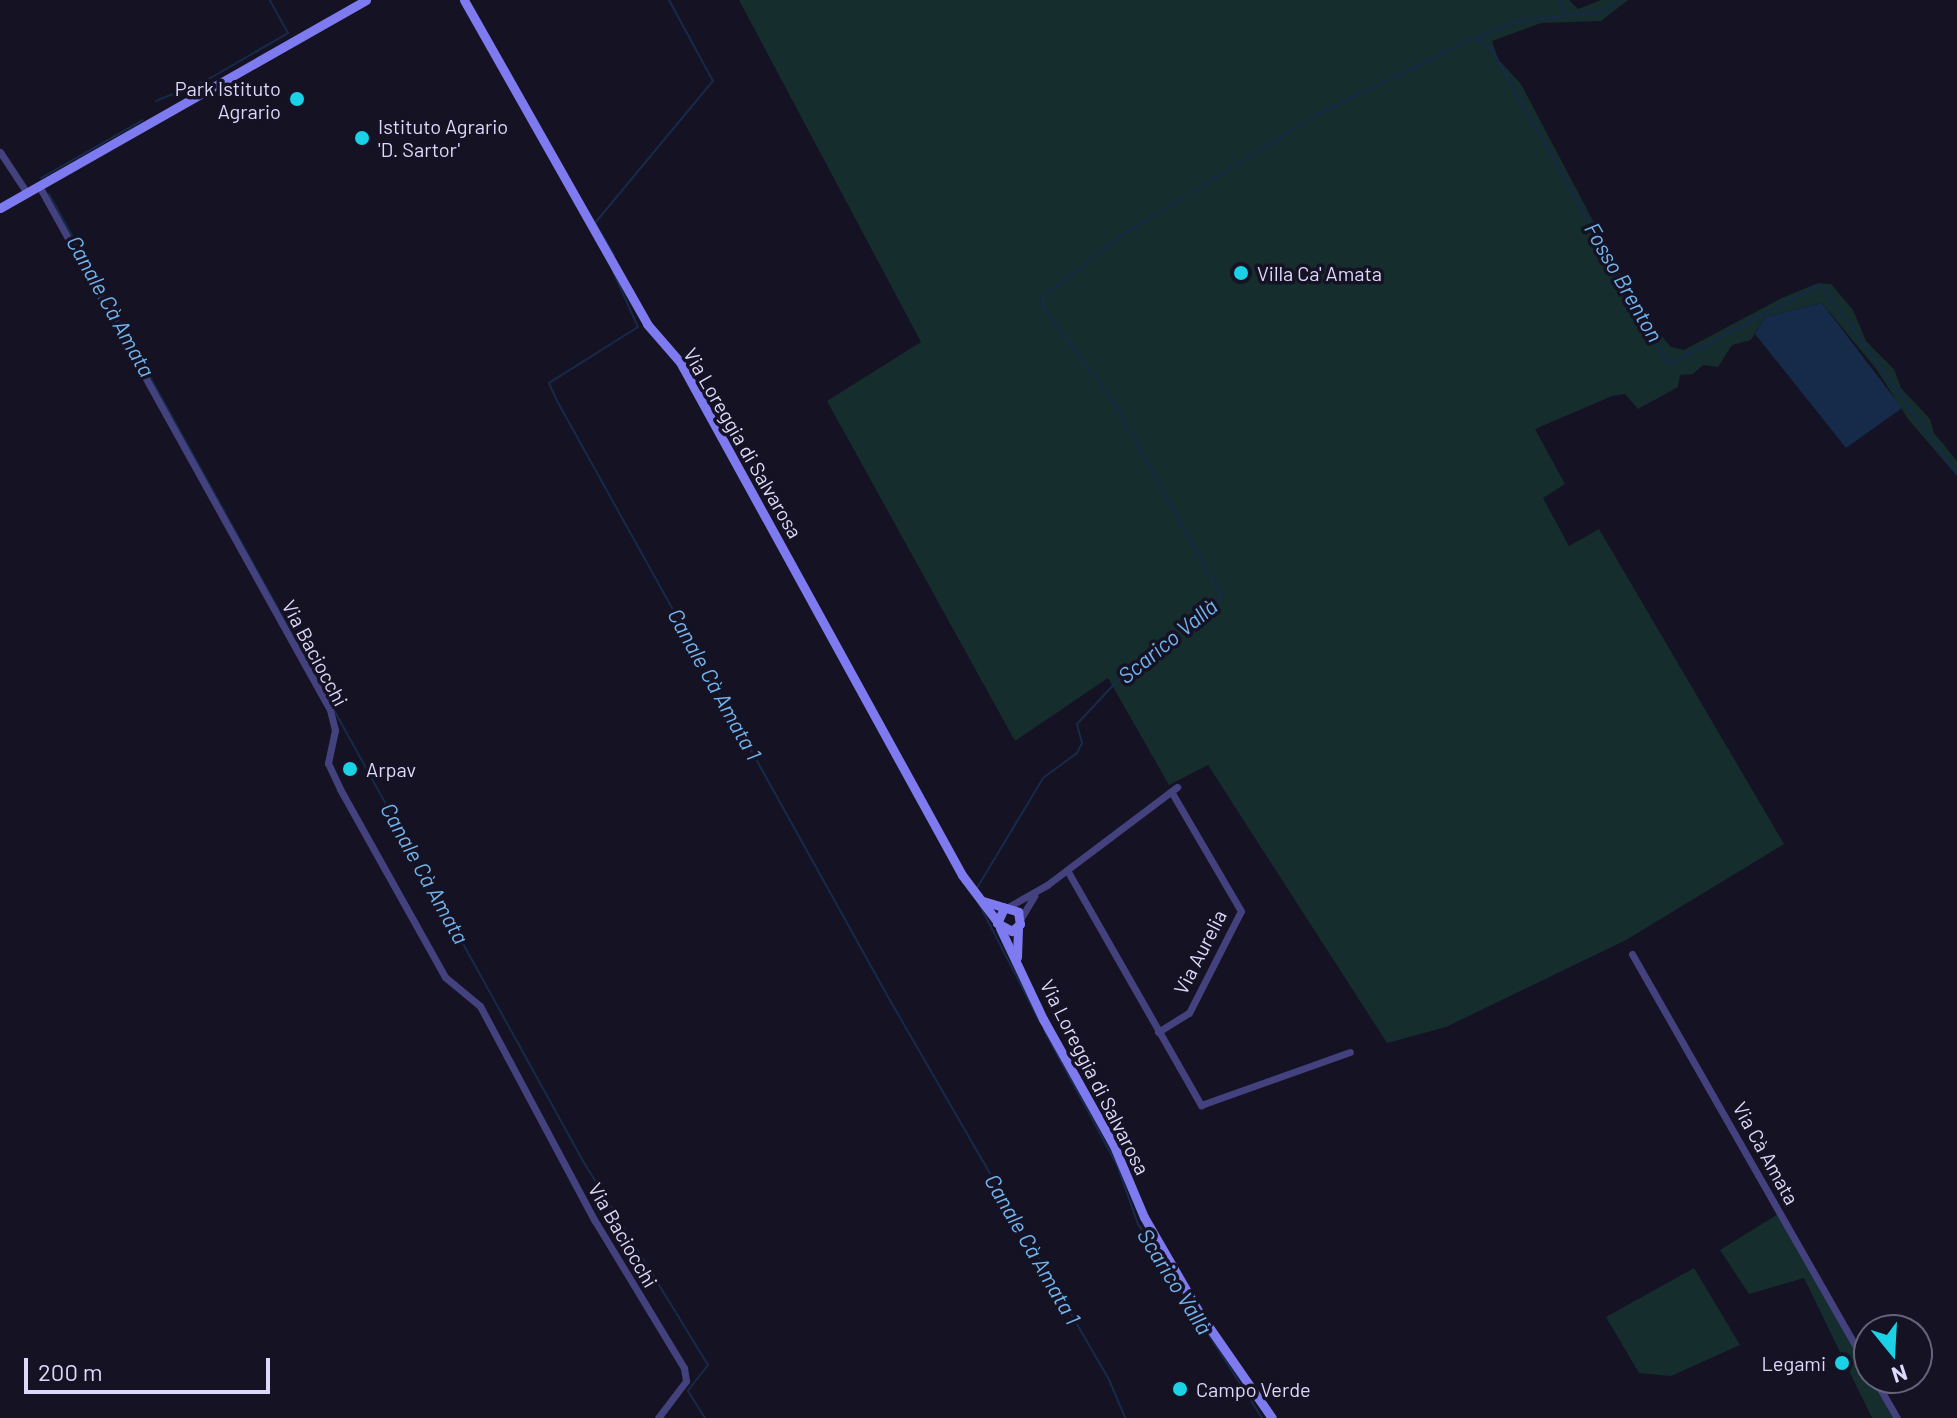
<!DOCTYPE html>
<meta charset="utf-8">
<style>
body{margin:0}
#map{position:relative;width:1957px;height:1418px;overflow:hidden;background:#151224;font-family:Barlow,sans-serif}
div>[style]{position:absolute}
.green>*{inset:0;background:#152d2d}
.water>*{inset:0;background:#162a4a}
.stream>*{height:2px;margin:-1px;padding:0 1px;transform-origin:1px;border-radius:1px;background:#162a4a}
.street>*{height:7px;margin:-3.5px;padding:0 3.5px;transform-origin:3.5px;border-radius:3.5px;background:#44427e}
.secondary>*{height:9px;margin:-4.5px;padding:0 4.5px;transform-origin:4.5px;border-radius:4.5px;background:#7e7af0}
.dots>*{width:22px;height:22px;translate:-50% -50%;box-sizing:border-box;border:4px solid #151224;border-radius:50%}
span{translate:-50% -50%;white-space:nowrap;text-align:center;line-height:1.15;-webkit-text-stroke:7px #151224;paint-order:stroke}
.poi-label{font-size:20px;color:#ddd9fb}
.right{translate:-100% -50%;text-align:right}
.left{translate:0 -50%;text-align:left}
.street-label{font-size:20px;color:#ddd9fb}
.water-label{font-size:22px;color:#72b5ef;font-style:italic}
.north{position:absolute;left:1853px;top:1314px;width:80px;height:80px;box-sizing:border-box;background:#151224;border:2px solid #65627a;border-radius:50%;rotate:162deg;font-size:22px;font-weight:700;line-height:32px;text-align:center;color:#ddd9fb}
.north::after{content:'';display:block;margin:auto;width:28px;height:36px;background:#1ad1e6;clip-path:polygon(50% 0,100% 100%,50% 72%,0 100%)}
.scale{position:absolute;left:24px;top:1358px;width:246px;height:36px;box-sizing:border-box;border:4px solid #ddd9fb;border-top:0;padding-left:10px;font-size:24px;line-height:28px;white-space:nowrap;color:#ddd9fb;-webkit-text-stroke:6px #151224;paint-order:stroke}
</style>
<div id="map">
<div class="green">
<div style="clip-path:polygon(739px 0,1569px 0,1578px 9px,1601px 0,1628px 0,1601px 21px,1541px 23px,1492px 41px,1498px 59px,1521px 84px,1641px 312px,1671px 347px,1684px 350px,1782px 298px,1818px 283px,1831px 284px,1853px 310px,1866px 341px,1894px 369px,1901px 388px,1930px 419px,1934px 433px,1957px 461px,1957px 476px,1908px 419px,1877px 370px,1822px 303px,1765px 317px,1751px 340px,1732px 345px,1718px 367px,1703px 365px,1693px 374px,1680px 375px,1678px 387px,1638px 409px,1625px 394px,1612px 396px,1535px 429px,1565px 484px,1543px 498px,1569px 546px,1599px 529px,1784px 844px,1626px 940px,1446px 1027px,1387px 1043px,1208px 765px,1169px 785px,1108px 678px,1015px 741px,827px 401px,921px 342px)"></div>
<div style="clip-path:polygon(1778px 1214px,1869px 1368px,1869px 1378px,1875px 1378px,1897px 1418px,1872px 1418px,1804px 1278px,1749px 1294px,1720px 1250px)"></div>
<div style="clip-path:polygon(1694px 1268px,1740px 1345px,1671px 1376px,1639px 1373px,1606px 1317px)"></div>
</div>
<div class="water">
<div style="clip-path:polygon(1822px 303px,1902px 408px,1846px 448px,1755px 334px,1765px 317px)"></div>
</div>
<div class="stream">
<div style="left:1559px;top:0;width:18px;rotate:63deg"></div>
<div style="left:1567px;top:16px;width:44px;rotate:174.8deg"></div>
<div style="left:1523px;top:20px;width:50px;rotate:160.1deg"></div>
<div style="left:1476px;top:37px;width:21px;rotate:39deg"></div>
<div style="left:1492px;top:50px;width:360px;rotate:60.6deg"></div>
<div style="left:1669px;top:364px;width:171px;rotate:-27.5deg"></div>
<div style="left:1821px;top:285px;width:233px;rotate:54.3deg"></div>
<div style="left:1567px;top:16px;width:39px;rotate:-7deg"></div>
<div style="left:1606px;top:11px;width:16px;rotate:-45deg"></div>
<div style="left:156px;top:101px;width:55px;rotate:-22.4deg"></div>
<div style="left:207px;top:80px;width:94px;rotate:-30.1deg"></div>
<div style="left:288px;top:33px;width:38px;rotate:-119deg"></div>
<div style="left:41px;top:178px;width:117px;rotate:-29.6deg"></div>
<div style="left:1191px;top:193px;width:150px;rotate:-31.9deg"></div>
<div style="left:1318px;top:114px;width:174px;rotate:-26deg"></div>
<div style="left:49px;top:194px;width:1105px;rotate:61.09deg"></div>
<div style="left:583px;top:1161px;width:239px;rotate:58.5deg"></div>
<div style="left:708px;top:1365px;width:33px;rotate:128deg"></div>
<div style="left:688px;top:1391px;width:32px;rotate:58deg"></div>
<div style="left:614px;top:255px;width:37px;rotate:-121deg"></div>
<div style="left:595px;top:223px;width:185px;rotate:-50.3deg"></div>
<div style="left:713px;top:81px;width:92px;rotate:-118.5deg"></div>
<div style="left:612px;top:269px;width:64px;rotate:65.9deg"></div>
<div style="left:638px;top:327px;width:105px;rotate:147.8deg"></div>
<div style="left:549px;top:383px;width:17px;rotate:66deg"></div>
<div style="left:556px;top:399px;width:690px;rotate:60.95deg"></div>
<div style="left:891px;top:1002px;width:439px;rotate:60deg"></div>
<div style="left:1110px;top:1382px;width:39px;rotate:67deg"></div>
<div style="left:977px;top:888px;width:128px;rotate:-59deg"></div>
<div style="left:1043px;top:778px;width:42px;rotate:-36.3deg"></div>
<div style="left:1077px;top:753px;width:11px;rotate:-63deg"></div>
<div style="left:1082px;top:743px;width:20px;rotate:-105deg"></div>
<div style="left:1077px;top:724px;width:79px;rotate:-47deg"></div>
<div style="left:1131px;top:666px;width:114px;rotate:-37.2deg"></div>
<div style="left:1222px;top:597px;width:221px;rotate:-119deg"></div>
<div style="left:1115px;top:404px;width:121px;rotate:-126.6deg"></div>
<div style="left:1043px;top:307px;width:10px;rotate:-90deg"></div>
<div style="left:1043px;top:297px;width:94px;rotate:-38.1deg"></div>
<div style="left:1117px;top:239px;width:79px;rotate:-32.1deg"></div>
<div style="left:976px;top:898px;width:137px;rotate:62.7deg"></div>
<div style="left:1044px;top:1030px;width:153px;rotate:61.6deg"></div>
<div style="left:1117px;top:1165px;width:63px;rotate:70.4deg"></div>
<div style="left:1138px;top:1224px;width:89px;rotate:57.4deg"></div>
<div style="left:1209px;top:1335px;width:98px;rotate:57.4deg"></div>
</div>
<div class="street">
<div style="left:0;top:152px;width:49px;rotate:56.6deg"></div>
<div style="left:39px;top:186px;width:599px;rotate:60.95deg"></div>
<div style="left:330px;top:710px;width:21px;rotate:76deg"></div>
<div style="left:335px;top:730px;width:34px;rotate:102deg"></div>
<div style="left:328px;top:763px;width:29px;rotate:65deg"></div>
<div style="left:340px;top:789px;width:215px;rotate:60.8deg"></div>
<div style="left:445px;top:977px;width:45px;rotate:39.6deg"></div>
<div style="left:480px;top:1006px;width:244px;rotate:61.9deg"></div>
<div style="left:595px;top:1221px;width:172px;rotate:58.8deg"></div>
<div style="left:684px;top:1368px;width:13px;rotate:81deg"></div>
<div style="left:686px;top:1381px;width:46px;rotate:127.1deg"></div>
<div style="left:1067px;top:870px;width:271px;rotate:60.3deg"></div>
<div style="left:1201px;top:1105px;width:158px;rotate:-19.6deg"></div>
<div style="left:1008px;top:907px;width:45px;rotate:-29.4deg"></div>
<div style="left:1047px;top:885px;width:163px;rotate:-37deg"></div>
<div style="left:1021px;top:918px;width:26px;rotate:-59deg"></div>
<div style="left:1632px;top:954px;width:478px;rotate:60.3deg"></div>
<div style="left:1158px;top:1032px;width:36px;rotate:-32deg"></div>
<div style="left:1189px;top:1013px;width:114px;rotate:-63deg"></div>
<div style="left:1241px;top:911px;width:137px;rotate:-120.3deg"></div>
<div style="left:1874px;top:1378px;width:46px;rotate:60.1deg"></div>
</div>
<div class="secondary">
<div style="left:464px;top:0;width:372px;rotate:60.5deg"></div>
<div style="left:647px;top:324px;width:50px;rotate:49deg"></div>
<div style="left:680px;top:362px;width:585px;rotate:61.2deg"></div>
<div style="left:962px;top:875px;width:56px;rotate:52.9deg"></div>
<div style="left:0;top:208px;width:421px;rotate:-29.6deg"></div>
<div style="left:983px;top:901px;width:37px;rotate:17deg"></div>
<div style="left:1018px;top:912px;width:12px;rotate:81deg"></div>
<div style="left:1020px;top:924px;width:11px;rotate:139deg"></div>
<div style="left:1012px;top:931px;width:17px;rotate:-152deg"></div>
<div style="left:997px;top:923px;width:17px;rotate:-65deg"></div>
<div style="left:1000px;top:928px;width:101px;rotate:64.7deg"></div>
<div style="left:1043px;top:1019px;width:145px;rotate:60.8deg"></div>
<div style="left:1114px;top:1146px;width:77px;rotate:67.1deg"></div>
<div style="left:1144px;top:1217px;width:112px;rotate:60deg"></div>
<div style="left:1200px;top:1314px;width:126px;rotate:55.3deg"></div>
<div style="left:1017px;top:957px;width:30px;rotate:-88deg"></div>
</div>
<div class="dots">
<div style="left:297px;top:99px;background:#1ad1e6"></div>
<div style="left:362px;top:138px;background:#1ad1e6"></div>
<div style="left:1241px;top:273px;background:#1ad1e6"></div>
<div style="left:350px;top:769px;background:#1ad1e6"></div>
<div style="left:1842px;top:1363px;background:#1ad1e6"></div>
<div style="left:1180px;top:1389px;background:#1ad1e6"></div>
</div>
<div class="poi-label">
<span class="right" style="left:281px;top:100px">Park Istituto<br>Agrario</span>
<span class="left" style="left:378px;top:138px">Istituto Agrario<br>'D. Sartor'</span>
<span class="left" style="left:1257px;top:273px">Villa Ca' Amata</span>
<span class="left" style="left:366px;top:769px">Arpav</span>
<span class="right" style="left:1826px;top:1363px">Legami</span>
<span class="left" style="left:1196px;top:1389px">Campo Verde</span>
</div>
<div class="street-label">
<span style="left:743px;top:443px;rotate:60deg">Via Loreggia di Salvarosa</span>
<span style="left:315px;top:653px;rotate:62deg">Via Baciocchi</span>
<span style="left:1200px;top:952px;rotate:-63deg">Via Aurelia</span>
<span style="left:1095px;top:1077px;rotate:63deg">Via Loreggia di Salvarosa</span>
<span style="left:1766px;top:1153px;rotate:61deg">Via Cà Amata</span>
<span style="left:623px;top:1235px;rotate:60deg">Via Baciocchi</span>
</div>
<div class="water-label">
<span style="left:1624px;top:282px;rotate:60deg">Fosso Brenton</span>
<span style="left:111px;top:306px;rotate:61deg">Canale Cà Amata</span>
<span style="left:1167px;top:641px;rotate:-39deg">Scarico Vallà</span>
<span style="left:715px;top:684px;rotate:61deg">Canale Cà Amata 1</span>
<span style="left:425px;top:873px;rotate:61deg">Canale Cà Amata</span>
<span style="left:1033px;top:1249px;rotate:60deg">Canale Cà Amata 1</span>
<span style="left:1175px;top:1281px;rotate:58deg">Scarico Vallà</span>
</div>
<div class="north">N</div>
<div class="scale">200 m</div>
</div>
